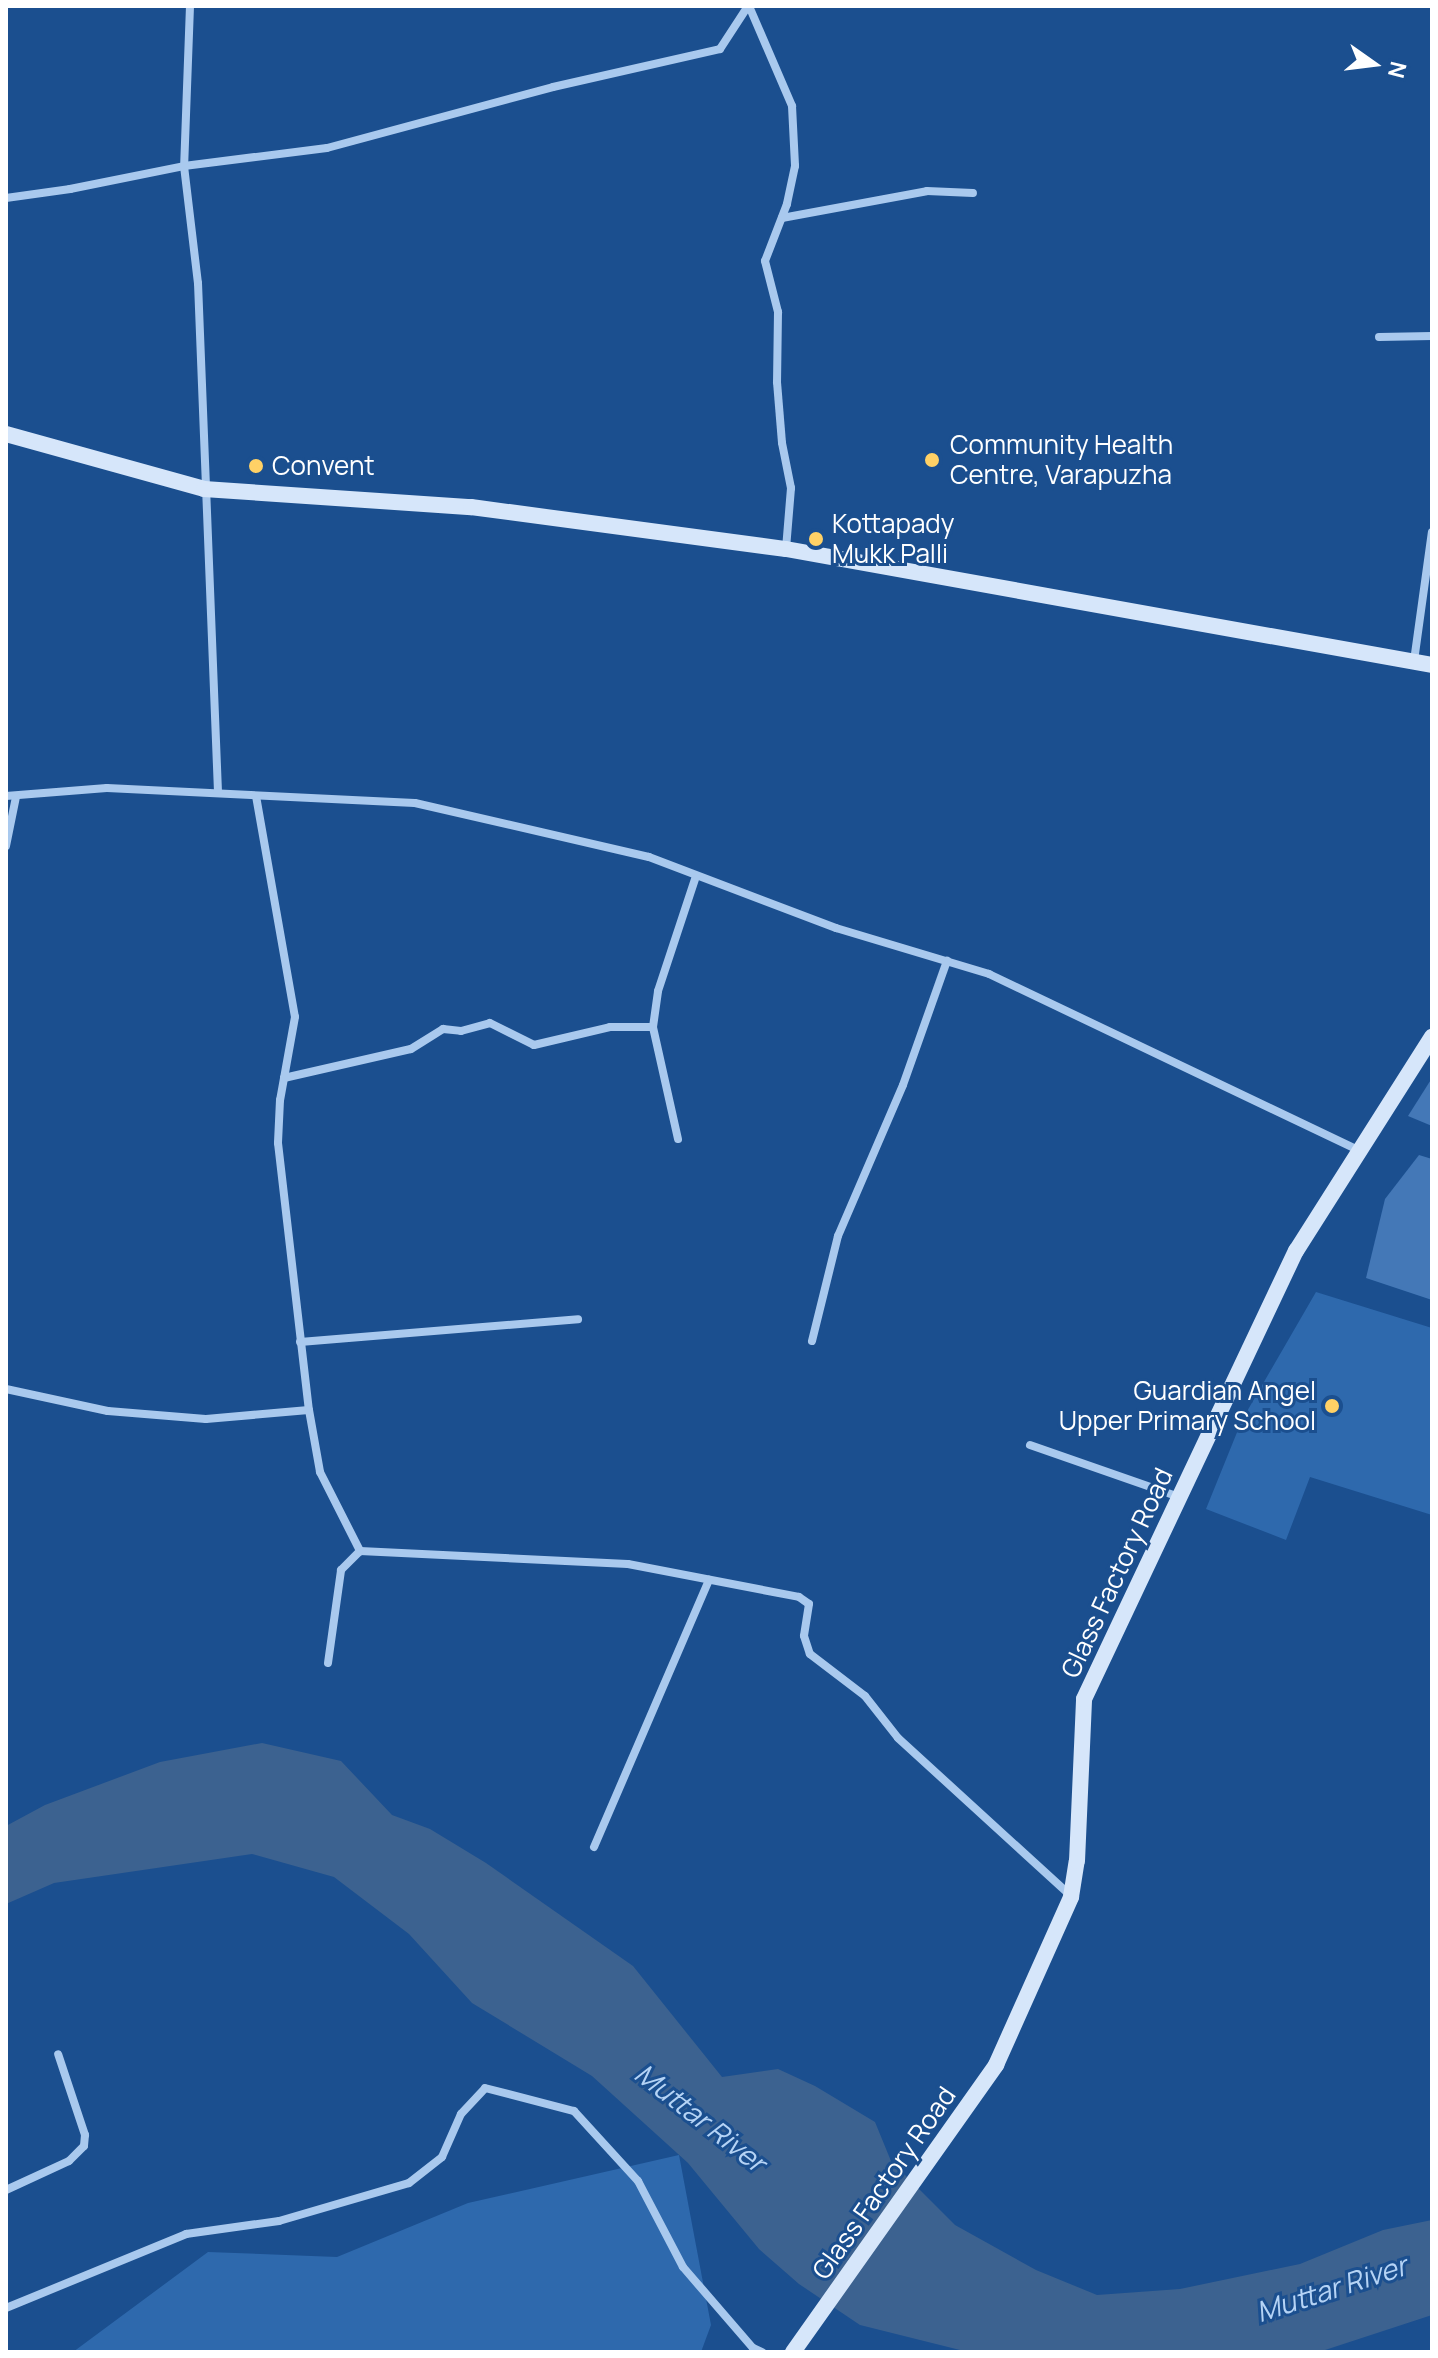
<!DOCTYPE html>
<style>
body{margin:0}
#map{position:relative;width:1438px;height:2358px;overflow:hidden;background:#1b4f8f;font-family:Manrope,sans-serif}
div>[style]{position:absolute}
.green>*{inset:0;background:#2e69ad}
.water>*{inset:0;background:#3c6290}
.building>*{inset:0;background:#4478b7}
.street>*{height:8px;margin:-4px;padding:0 4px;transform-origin:4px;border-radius:4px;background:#a9c9ee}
.secondary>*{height:16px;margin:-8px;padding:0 8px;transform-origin:8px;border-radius:8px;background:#d6e6fa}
.dots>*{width:22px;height:22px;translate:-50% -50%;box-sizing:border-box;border:4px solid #1b4f8f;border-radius:50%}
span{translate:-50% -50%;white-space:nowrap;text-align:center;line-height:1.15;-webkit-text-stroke:6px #1b4f8f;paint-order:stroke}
.poi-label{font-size:26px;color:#fff}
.left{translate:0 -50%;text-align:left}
.right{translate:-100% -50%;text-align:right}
.street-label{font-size:26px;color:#fff}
.water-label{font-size:28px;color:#b5d3f5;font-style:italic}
.frame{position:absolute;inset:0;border:8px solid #fff;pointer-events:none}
.north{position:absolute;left:1334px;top:24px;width:80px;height:80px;-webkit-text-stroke:6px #1b4f8f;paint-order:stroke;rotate:104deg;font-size:22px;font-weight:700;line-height:32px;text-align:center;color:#fff}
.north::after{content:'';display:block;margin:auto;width:28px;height:36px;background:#fff;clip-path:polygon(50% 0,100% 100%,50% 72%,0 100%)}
</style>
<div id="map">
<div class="green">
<div style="clip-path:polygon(1316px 1292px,1432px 1328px,1432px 1515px,1310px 1477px,1286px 1540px,1206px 1509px,1242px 1420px)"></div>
<div style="clip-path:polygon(679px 2155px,711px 2325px,701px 2352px,73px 2352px,208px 2252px,337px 2257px,468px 2203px)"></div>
</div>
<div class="water">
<div style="clip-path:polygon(262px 1743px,341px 1761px,392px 1815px,430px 1829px,486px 1863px,633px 1966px,722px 2077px,778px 2069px,815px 2086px,875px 2122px,891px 2161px,955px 2225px,1036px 2270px,1097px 2295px,1180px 2289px,1300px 2264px,1383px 2230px,1432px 2220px,1432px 2315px,1319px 2352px,968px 2352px,860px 2325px,799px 2284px,759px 2249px,688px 2163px,592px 2076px,472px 2003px,409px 1934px,334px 1877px,252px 1854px,54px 1883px,6px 1904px,6px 1826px,45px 1805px,160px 1762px)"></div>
</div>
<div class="building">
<div style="clip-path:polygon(1432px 1078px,1432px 1126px,1408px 1116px)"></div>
<div style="clip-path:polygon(1419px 1155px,1432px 1159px,1432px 1300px,1366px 1278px,1385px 1199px)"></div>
</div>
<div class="street">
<div style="left:190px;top:6px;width:160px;rotate:92.1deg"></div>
<div style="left:184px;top:166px;width:118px;rotate:83.2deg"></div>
<div style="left:198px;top:283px;width:508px;rotate:87.75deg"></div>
<div style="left:749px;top:6px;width:109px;rotate:66.7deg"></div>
<div style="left:792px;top:106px;width:60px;rotate:87.1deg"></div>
<div style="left:795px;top:166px;width:39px;rotate:102deg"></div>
<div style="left:787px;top:204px;width:61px;rotate:111.1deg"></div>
<div style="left:765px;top:261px;width:53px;rotate:75.7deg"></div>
<div style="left:778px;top:312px;width:70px;rotate:90.8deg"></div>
<div style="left:777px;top:382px;width:61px;rotate:85.3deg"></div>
<div style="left:782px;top:443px;width:46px;rotate:78.7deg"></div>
<div style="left:791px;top:488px;width:61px;rotate:94.7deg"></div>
<div style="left:6px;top:198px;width:65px;rotate:-8deg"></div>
<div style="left:70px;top:189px;width:116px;rotate:-11.4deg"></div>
<div style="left:184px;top:166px;width:144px;rotate:-7.2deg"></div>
<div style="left:327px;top:148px;width:234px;rotate:-15.1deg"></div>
<div style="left:553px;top:87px;width:171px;rotate:-12.8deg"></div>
<div style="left:720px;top:49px;width:51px;rotate:-56.9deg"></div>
<div style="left:782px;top:218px;width:147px;rotate:-10.5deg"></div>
<div style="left:927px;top:191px;width:46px;rotate:2.5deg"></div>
<div style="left:1379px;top:337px;width:53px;rotate:-1.1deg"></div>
<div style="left:1414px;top:661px;width:130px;rotate:-82.1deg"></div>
<div style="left:6px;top:796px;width:101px;rotate:-4.5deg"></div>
<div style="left:107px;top:788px;width:308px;rotate:2.8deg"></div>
<div style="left:415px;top:803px;width:240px;rotate:13deg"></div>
<div style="left:649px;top:857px;width:200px;rotate:20.8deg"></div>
<div style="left:836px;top:928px;width:160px;rotate:16.7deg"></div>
<div style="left:989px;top:974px;width:411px;rotate:25.5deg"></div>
<div style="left:256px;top:796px;width:224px;rotate:80deg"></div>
<div style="left:295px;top:1017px;width:84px;rotate:100.2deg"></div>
<div style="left:280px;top:1100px;width:43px;rotate:92.7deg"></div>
<div style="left:278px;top:1143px;width:269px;rotate:83.4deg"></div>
<div style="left:309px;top:1410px;width:63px;rotate:79.9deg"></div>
<div style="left:320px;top:1472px;width:89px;rotate:63.1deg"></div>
<div style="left:6px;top:846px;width:50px;rotate:-78.5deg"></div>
<div style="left:284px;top:1078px;width:130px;rotate:-12.9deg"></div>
<div style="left:411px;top:1049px;width:38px;rotate:-32deg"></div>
<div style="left:443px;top:1029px;width:18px;rotate:6deg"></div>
<div style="left:461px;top:1031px;width:30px;rotate:-15deg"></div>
<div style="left:490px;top:1023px;width:49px;rotate:26.6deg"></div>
<div style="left:534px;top:1045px;width:78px;rotate:-13.3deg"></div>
<div style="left:610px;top:1027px;width:43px"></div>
<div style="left:678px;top:1139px;width:115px;rotate:-102.6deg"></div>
<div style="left:653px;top:1027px;width:36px;rotate:-82deg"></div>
<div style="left:658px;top:991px;width:121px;rotate:-71.7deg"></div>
<div style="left:812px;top:1341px;width:108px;rotate:-76.1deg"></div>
<div style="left:838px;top:1236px;width:164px;rotate:-66.7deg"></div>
<div style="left:903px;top:1085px;width:132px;rotate:-70.5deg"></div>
<div style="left:300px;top:1342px;width:279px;rotate:-4.7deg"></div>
<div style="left:6px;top:1389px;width:104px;rotate:12.2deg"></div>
<div style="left:108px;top:1411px;width:98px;rotate:4.7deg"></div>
<div style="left:206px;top:1419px;width:103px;rotate:-5deg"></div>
<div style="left:1030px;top:1445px;width:158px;rotate:19.2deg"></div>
<div style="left:328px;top:1663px;width:94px;rotate:-82deg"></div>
<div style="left:341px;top:1570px;width:27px;rotate:-45deg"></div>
<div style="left:360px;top:1551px;width:268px;rotate:2.8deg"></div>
<div style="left:628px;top:1564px;width:174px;rotate:10.9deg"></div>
<div style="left:799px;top:1597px;width:12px;rotate:35deg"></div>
<div style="left:809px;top:1604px;width:32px;rotate:99deg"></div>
<div style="left:804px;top:1636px;width:19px;rotate:72deg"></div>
<div style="left:810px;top:1654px;width:69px;rotate:37.4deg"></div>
<div style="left:865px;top:1696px;width:53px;rotate:51.8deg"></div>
<div style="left:898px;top:1738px;width:234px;rotate:42.4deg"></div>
<div style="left:594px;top:1847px;width:291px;rotate:-66.7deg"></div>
<div style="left:6px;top:2190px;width:69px;rotate:-24.7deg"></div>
<div style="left:69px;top:2161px;width:21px;rotate:-45deg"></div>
<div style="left:84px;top:2146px;width:11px;rotate:-85deg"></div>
<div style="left:85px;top:2135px;width:85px;rotate:-108.4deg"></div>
<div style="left:6px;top:2308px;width:195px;rotate:-22.3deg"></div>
<div style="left:186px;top:2234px;width:94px;rotate:-8deg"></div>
<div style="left:279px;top:2221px;width:135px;rotate:-16.3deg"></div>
<div style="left:409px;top:2183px;width:42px;rotate:-38.2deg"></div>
<div style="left:442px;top:2157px;width:47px;rotate:-66.2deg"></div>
<div style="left:461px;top:2114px;width:35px;rotate:-47deg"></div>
<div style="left:485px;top:2088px;width:92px;rotate:14.5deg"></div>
<div style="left:574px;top:2111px;width:95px;rotate:47.6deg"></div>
<div style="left:638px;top:2181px;width:97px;rotate:62.4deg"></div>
<div style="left:683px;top:2267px;width:107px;rotate:49.2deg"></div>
<div style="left:753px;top:2348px;width:10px;rotate:24deg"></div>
</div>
<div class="secondary">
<div style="left:6px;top:434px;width:205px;rotate:15.5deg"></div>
<div style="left:204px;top:489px;width:268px;rotate:3.9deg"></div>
<div style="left:471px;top:507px;width:318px;rotate:7.6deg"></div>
<div style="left:786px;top:549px;width:656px;rotate:10.18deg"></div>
<div style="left:793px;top:2352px;width:352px;rotate:-54.7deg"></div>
<div style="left:996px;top:2065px;width:184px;rotate:-65.9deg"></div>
<div style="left:1071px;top:1897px;width:36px;rotate:-81deg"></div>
<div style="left:1077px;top:1861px;width:162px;rotate:-87.5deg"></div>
<div style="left:1084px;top:1699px;width:496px;rotate:-64.7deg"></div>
<div style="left:1296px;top:1251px;width:254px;rotate:-57.6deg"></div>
</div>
<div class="dots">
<div style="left:932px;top:460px;background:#ffd166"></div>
<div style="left:256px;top:466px;background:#ffd166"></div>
<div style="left:816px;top:539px;background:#ffd166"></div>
<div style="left:1332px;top:1406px;background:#ffd166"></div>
</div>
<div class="poi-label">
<span class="left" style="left:950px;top:460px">Community Health<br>Centre, Varapuzha</span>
<span class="left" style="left:272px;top:466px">Convent</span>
<span class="left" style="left:832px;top:539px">Kottapady<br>Mukk Palli</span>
<span class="right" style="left:1316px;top:1406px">Guardian Angel<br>Upper Primary School</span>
</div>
<div class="street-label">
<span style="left:1117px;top:1573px;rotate:-65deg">Glass Factory Road</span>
<span style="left:884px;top:2183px;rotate:-55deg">Glass Factory Road</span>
</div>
<div class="water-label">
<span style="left:701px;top:2117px;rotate:38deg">Muttar River</span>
<span style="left:1331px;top:2288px;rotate:-18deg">Muttar River</span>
</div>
<div class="frame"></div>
<div class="north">N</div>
</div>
